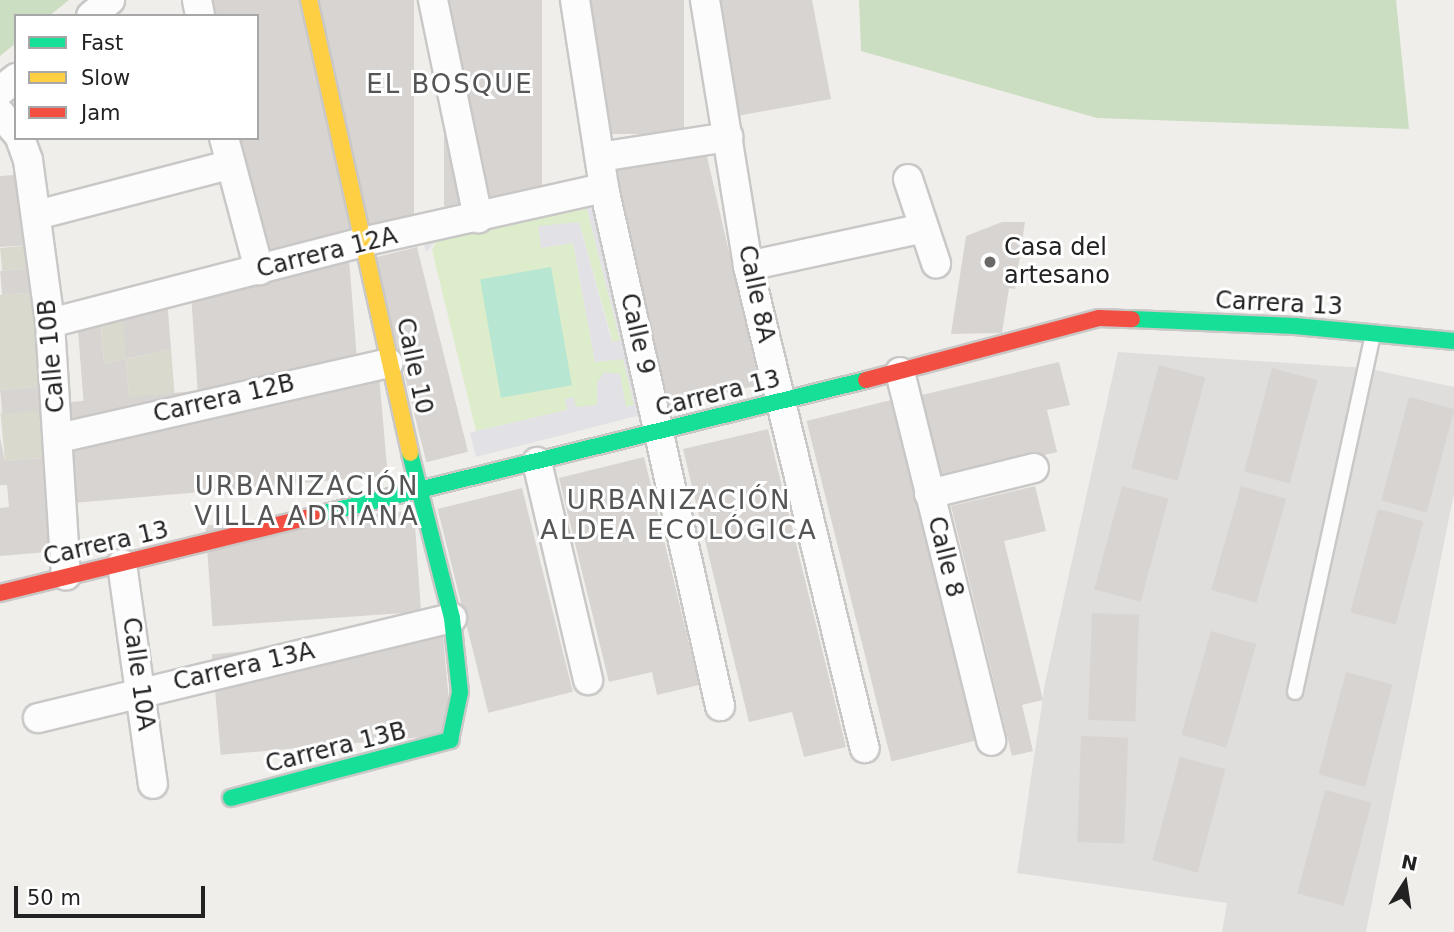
<!DOCTYPE html>
<meta charset="utf-8">
<style>
body{margin:0}
#map{position:relative;width:1454px;height:932px;overflow:hidden;background:#f0eeeb;font-family:"DejaVu Sans",sans-serif}
div>[style]{position:absolute}
.residential>*{inset:0;background:#dfdedc}
.construction>*{inset:0;background:#d9d9cd;transform-origin:0 0}
.grass>*{inset:0;background:#ddeccb}
.forest>*{inset:0;background:#cbdec1}
.pitch>*{inset:0;background:#b7e6d2;transform-origin:0 0}
.plaza>*{inset:0;background:#e2e1e5}
.building>*{inset:0;background:#d7d4d2;transform-origin:0 0}
.roads{filter:drop-shadow(2px 0 #c9c8c7) drop-shadow(-2px 0 #c9c8c7) drop-shadow(0 2px #c9c8c7) drop-shadow(0 -2px #c9c8c7)}
.lane>*{height:14px;margin:-7px;padding:0 7px;transform-origin:7px;border-radius:7px;background:#fdfcfc}
.street>*{height:28px;margin:-14px;padding:0 14px;transform-origin:14px;border-radius:14px;background:#fdfcfc}
.fast>*{height:16px;margin:-8px;padding:0 8px;transform-origin:8px;border-radius:8px;background:#16e098}
.slow>*{height:16px;margin:-8px;padding:0 8px;transform-origin:8px;border-radius:8px;background:#ffcf43}
.jam>*{height:16px;margin:-8px;padding:0 8px;transform-origin:8px;border-radius:8px;background:#f24e42}
.dots>*{width:19px;height:19px;translate:-50% -50%;box-sizing:border-box;border:4px solid #fff;border-radius:50%}
span{translate:-50% -50%;white-space:nowrap;text-align:center;line-height:1.15;-webkit-text-stroke:6px #fff;paint-order:stroke}
.poi-label{font-size:24px;color:#222}
.left{translate:0 -50%;text-align:left}
.street-label{font-size:24px;color:#222}
.neighbourhood-label{font-size:26px;color:#555;letter-spacing:2px}
.legend{position:absolute;left:14px;top:14px;width:245px;height:126px;box-sizing:border-box;background:#fff;border:2px solid #a7a7a7;margin:0;padding:9px 12px;list-style:none;font-size:21px;color:#222}
.legend li{display:flex;align-items:center;gap:14px;height:35px}
.legend b{width:35px;border:2px solid #a7a7a7}
.north{position:absolute;left:1370px;top:848px;width:70px;height:70px;-webkit-text-stroke:5px #fff;paint-order:stroke;rotate:12deg;font-size:19px;font-weight:700;line-height:28px;text-align:center;color:#222}
.north::after{content:'';display:block;margin:auto;width:24px;height:32px;background:#222;clip-path:polygon(50% 0,100% 100%,50% 72%,0 100%)}
.scale{position:absolute;left:14px;top:886px;width:191px;height:32px;box-sizing:border-box;border:4px solid #222;border-top:0;padding-left:9px;font-size:21px;line-height:24px;white-space:nowrap;color:#222;-webkit-text-stroke:5px #fff;paint-order:stroke}
</style>
<div id="map">
<div class="residential">
<div style="clip-path:polygon(1118px 352px,1366px 368px,1454px 387px,1454px 493px,1366px 932px,1222px 932px,1227px 903px,1017px 873px,1045px 683px)"></div>
</div>
<div class="construction">
<div style="left:33px;top:245px;width:23px;height:33px;rotate:85deg"></div>
<div style="clip-path:polygon(37px 292px,45px 386px,0 390px,0 295px)"></div>
<div style="clip-path:polygon(122px 309px,127px 359px,171px 349px,175px 399px,130px 410px,126px 359px,104px 364px,100px 313px)"></div>
<div style="clip-path:polygon(0 408px,1px 413px,47px 410px,52px 457px,5px 461px)"></div>
</div>
<div class="grass">
<div style="clip-path:polygon(586px 205px,620px 340px,613px 343px,579px 222px,541px 248px,573px 243px,595px 362px,623px 358px,634px 405px,626px 407px,597px 383px,598px 405px,576px 408px,573px 398px,567px 410px,476px 431px,432px 250px,436px 241px)"></div>
</div>
<div class="forest">
<div style="clip-path:polygon(0 0,69px 0,49px 16px,16px 16px,16px 43px,0 56px)"></div>
<div style="clip-path:polygon(859px 0,1396px 0,1409px 129px,1097px 118px,861px 51px)"></div>
</div>
<div class="pitch">
<div style="left:551px;top:267px;width:120px;height:72px;rotate:80deg"></div>
</div>
<div class="plaza">
<div style="clip-path:polygon(594px 195px,645px 414px,476px 457px,470px 433px,476px 431px,567px 410px,565px 399px,573px 397px,576px 407px,597px 405px,597px 383px,604px 372px,620px 374px,626px 407px,634px 405px,623px 359px,595px 362px,573px 243px,541px 248px,538px 226px,579px 222px,612px 342px,620px 340px,586px 205px,436px 241px,426px 252px,423px 241px)"></div>
</div>
<div class="building">
<div style="clip-path:polygon(205px 0,302px 0,358px 239px,265px 259px,237px 138px,257px 138px,257px 16px,208px 16px)"></div>
<div style="left:316px;top:0;width:98px;height:232px"></div>
<div style="left:444px;top:0;width:98px;height:206px"></div>
<div style="left:588px;top:0;width:96px;height:134px"></div>
<div style="clip-path:polygon(716px 0,812px 0,831px 99px,737px 116px)"></div>
<div style="left:705px;top:148px;width:243px;height:95px;rotate:77deg"></div>
<div style="clip-path:polygon(27px 174px,33px 245px,0 247px,0 176px)"></div>
<div style="clip-path:polygon(1002px 222px,1025px 222px,1015px 289px,1009px 288px,1002px 333px,951px 334px,966px 236px)"></div>
<div style="left:417px;top:247px;width:211px;height:43px;rotate:76deg"></div>
<div style="clip-path:polygon(349px 259px,357px 360px,198px 395px,191px 294px)"></div>
<div style="left:35px;top:268px;width:24px;height:35px;rotate:85deg"></div>
<div style="clip-path:polygon(167px 298px,171px 349px,126px 359px,122px 309px)"></div>
<div style="clip-path:polygon(100px 313px,104px 364px,126px 359px,130px 410px,85px 420px,77px 318px)"></div>
<div style="clip-path:polygon(1059px 362px,1070px 405px,1047px 410px,1057px 452px,943px 480px,922px 395px)"></div>
<div style="left:1159px;top:365px;width:48px;height:107px;rotate:15deg"></div>
<div style="left:1272px;top:368px;width:47px;height:107px;rotate:15deg"></div>
<div style="left:379px;top:375px;width:101px;height:324px;rotate:85deg"></div>
<div style="left:45px;top:386px;width:24px;height:45px;rotate:85deg"></div>
<div style="left:1409px;top:397px;width:47px;height:107px;rotate:15deg"></div>
<div style="left:891px;top:400px;width:351px;height:87px;rotate:76deg"></div>
<div style="clip-path:polygon(768px 429px,846px 747px,804px 757px,792px 712px,749px 722px,683px 449px)"></div>
<div style="clip-path:polygon(0 437px,5px 461px,52px 457px,60px 551px,0 556px,0 508px,9px 507px,7px 485px,0 485px)"></div>
<div style="clip-path:polygon(644px 457px,699px 685px,657px 695px,652px 672px,609px 682px,559px 478px)"></div>
<div style="clip-path:polygon(1035px 486px,1046px 531px,1004px 541px,1043px 700px,1022px 705px,1033px 751px,1012px 756px,951px 506px)"></div>
<div style="left:1122px;top:486px;width:48px;height:107px;rotate:15deg"></div>
<div style="left:1241px;top:486px;width:47px;height:108px;rotate:16deg"></div>
<div style="left:522px;top:488px;width:210px;height:87px;rotate:76deg"></div>
<div style="left:1378px;top:509px;width:47px;height:107px;rotate:15deg"></div>
<div style="left:414px;top:511px;width:101px;height:209px;rotate:86deg"></div>
<div style="left:1092px;top:613px;width:47px;height:107px;rotate:2deg"></div>
<div style="left:1211px;top:631px;width:47px;height:108px;rotate:16deg"></div>
<div style="left:443px;top:634px;width:101px;height:232px;rotate:85deg"></div>
<div style="left:1346px;top:672px;width:48px;height:106px;rotate:15deg"></div>
<div style="left:1081px;top:736px;width:47px;height:106px;rotate:2deg"></div>
<div style="left:1180px;top:757px;width:47px;height:107px;rotate:15deg"></div>
<div style="left:1325px;top:790px;width:48px;height:107px;rotate:15deg"></div>
</div>
<div class="roads">
<div class="lane">
<div style="left:1295px;top:692px;width:366px;rotate:-77.7deg"></div>
</div>
<div class="street">
<div style="left:197px;top:0;width:16px;rotate:79deg"></div>
<div style="left:433px;top:0;width:223px;rotate:78.3deg"></div>
<div style="left:575px;top:0;width:190px;rotate:81.2deg"></div>
<div style="left:604px;top:188px;width:531px;rotate:77.38deg"></div>
<div style="left:705px;top:0;width:269px;rotate:80.8deg"></div>
<div style="left:748px;top:266px;width:496px;rotate:76.4deg"></div>
<div style="left:91px;top:16px;width:25px;rotate:-40deg"></div>
<div style="left:0;top:91px;width:21px;rotate:-39deg"></div>
<div style="left:0;top:113px;width:25px;rotate:50deg"></div>
<div style="left:20px;top:138px;width:23px;rotate:70deg"></div>
<div style="left:28px;top:160px;width:164px;rotate:82.3deg"></div>
<div style="left:50px;top:323px;width:253px;rotate:86.4deg"></div>
<div style="left:224px;top:138px;width:137px;rotate:75.1deg"></div>
<div style="left:600px;top:157px;width:130px;rotate:-8.9deg"></div>
<div style="left:908px;top:179px;width:89px;rotate:71.6deg"></div>
<div style="left:37px;top:215px;width:198px;rotate:-14.6deg"></div>
<div style="left:748px;top:266px;width:180px;rotate:-12.2deg"></div>
<div style="left:50px;top:323px;width:326px;rotate:-14.5deg"></div>
<div style="left:366px;top:241px;width:244px;rotate:-12.6deg"></div>
<div style="left:900px;top:372px;width:380px;rotate:76.1deg"></div>
<div style="left:59px;top:438px;width:338px;rotate:-12.8deg"></div>
<div style="left:537px;top:462px;width:224px;rotate:76.8deg"></div>
<div style="left:929px;top:494px;width:108px;rotate:-13.9deg"></div>
<div style="left:122px;top:564px;width:222px;rotate:82deg"></div>
<div style="left:38px;top:718px;width:426px;rotate:-13.6deg"></div>
</div>
<div class="fast">
<div style="left:1132px;top:319px;width:163px;rotate:2.5deg"></div>
<div style="left:1295px;top:326px;width:160px;rotate:5.4deg"></div>
<div style="left:313px;top:516px;width:569px;rotate:-13.82deg"></div>
<div style="left:231px;top:798px;width:227px;rotate:-14.8deg"></div>
<div style="left:450px;top:740px;width:49px;rotate:-78.2deg"></div>
<div style="left:460px;top:692px;width:74px;rotate:-96.2deg"></div>
<div style="left:452px;top:618px;width:170px;rotate:-104.3deg"></div>
</div>
<div class="slow">
<div style="left:309px;top:0;width:464px;rotate:77.4deg"></div>
</div>
<div class="jam">
<div style="left:866px;top:380px;width:241px;rotate:-14.9deg"></div>
<div style="left:1099px;top:318px;width:33px;rotate:2deg"></div>
<div style="left:0;top:593px;width:322px;rotate:-13.8deg"></div>
</div>
</div>
<div class="dots">
<div style="left:990px;top:262px;background:#6a6968"></div>
</div>
<div class="poi-label">
<span class="left" style="left:1004px;top:262px">Casa del<br>artesano</span>
</div>
<div class="street-label">
<span style="left:327px;top:253px;rotate:-14deg">Carrera 12A</span>
<span style="left:756px;top:294px;rotate:78deg">Calle 8A</span>
<span style="left:1279px;top:304px;rotate:3deg">Carrera 13</span>
<span style="left:637px;top:334px;rotate:77deg">Calle 9</span>
<span style="left:52px;top:356px;rotate:-95deg">Calle 10B</span>
<span style="left:414px;top:366px;rotate:78deg">Calle 10</span>
<span style="left:718px;top:394px;rotate:-14deg">Carrera 13</span>
<span style="left:224px;top:399px;rotate:-13deg">Carrera 12B</span>
<span style="left:106px;top:544px;rotate:-13deg">Carrera 13</span>
<span style="left:945px;top:557px;rotate:76deg">Calle 8</span>
<span style="left:244px;top:667px;rotate:-13deg">Carrera 13A</span>
<span style="left:138px;top:674px;rotate:82deg">Calle 10A</span>
<span style="left:336px;top:748px;rotate:-14deg">Carrera 13B</span>
</div>
<div class="neighbourhood-label">
<span style="left:450px;top:85px">EL BOSQUE</span>
<span style="left:307px;top:502px">URBANIZACIÓN<br>VILLA ADRIANA</span>
<span style="left:679px;top:516px">URBANIZACIÓN<br>ALDEA ECOLÓGICA</span>
</div>
<ul class="legend">
<li><b style="height:9px;background:#16e098"></b>Fast</li>
<li><b style="height:9px;background:#ffcf43"></b>Slow</li>
<li><b style="height:9px;background:#f24e42"></b>Jam</li>
</ul>
<div class="north">N</div>
<div class="scale">50 m</div>
</div>
